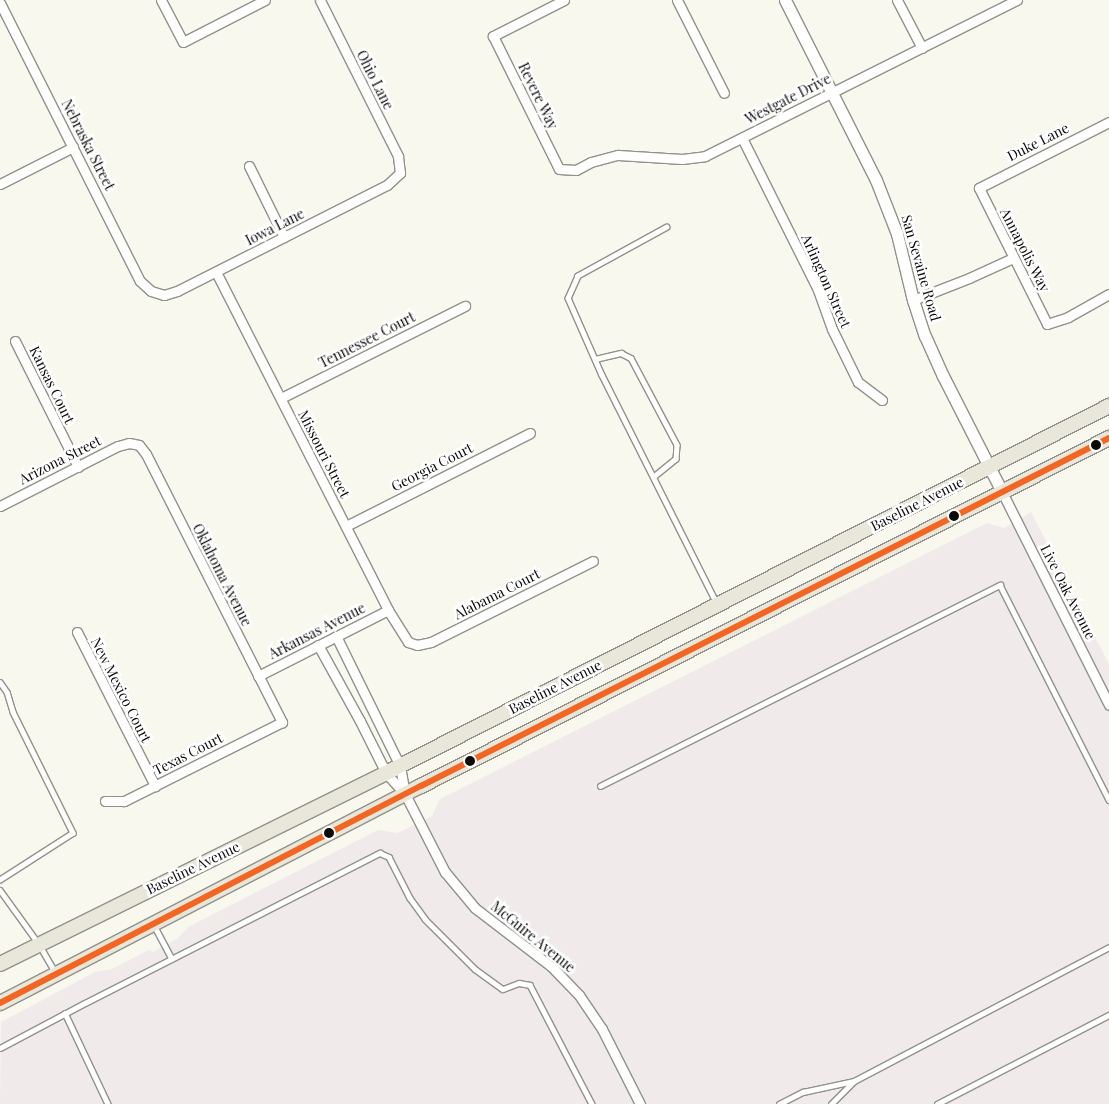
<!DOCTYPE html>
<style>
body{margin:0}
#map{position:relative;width:1109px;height:1104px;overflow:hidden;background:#f8f8ee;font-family:"Playfair Display",serif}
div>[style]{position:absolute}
.industrial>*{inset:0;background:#f0eaeb}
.roads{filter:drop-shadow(1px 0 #91918d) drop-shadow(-1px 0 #91918d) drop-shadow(0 1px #91918d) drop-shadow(0 -1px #91918d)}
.service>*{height:4.5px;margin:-2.25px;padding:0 2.25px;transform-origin:2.25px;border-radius:2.25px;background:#fefefc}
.minor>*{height:9px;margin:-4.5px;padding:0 4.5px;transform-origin:4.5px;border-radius:4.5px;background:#fefefc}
.tertiary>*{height:11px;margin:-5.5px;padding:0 5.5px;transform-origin:5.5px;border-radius:5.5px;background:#fefefc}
.primary>*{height:14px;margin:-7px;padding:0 7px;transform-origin:7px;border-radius:7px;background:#e9e7d9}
.bus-1>*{height:6px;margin:-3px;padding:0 3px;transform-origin:3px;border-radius:3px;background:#f26522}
.dots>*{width:14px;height:14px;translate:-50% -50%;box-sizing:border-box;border:2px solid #fff;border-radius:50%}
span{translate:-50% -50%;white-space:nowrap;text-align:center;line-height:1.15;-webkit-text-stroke:5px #fff;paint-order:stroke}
.street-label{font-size:14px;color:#0a0a0a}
</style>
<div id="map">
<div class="industrial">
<div style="clip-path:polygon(1031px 512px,1109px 664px,1109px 1104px,0 1104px,1px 1022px,95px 972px,112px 969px,149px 950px,153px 952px,177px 939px,188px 927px,378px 830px,398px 833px,432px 816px,440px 799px,987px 523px,1004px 528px)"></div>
</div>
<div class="roads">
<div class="service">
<div style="left:667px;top:227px;width:102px;rotate:151.2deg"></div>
<div style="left:578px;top:276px;width:24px;rotate:114deg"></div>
<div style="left:568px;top:298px;width:84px;rotate:66.2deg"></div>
<div style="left:602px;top:375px;width:256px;rotate:63.3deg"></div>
<div style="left:595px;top:359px;width:27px;rotate:-13deg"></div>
<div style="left:621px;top:353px;width:11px;rotate:27deg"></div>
<div style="left:631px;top:358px;width:98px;rotate:62.1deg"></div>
<div style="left:677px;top:445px;width:14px;rotate:94deg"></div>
<div style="left:676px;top:459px;width:28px;rotate:141deg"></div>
<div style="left:0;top:682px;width:12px;rotate:55deg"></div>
<div style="left:7px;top:692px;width:21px;rotate:73deg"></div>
<div style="left:13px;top:712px;width:135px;rotate:63.6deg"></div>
<div style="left:73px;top:833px;width:87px;rotate:147.2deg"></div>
<div style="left:600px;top:786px;width:448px;rotate:-26.7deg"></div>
<div style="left:1000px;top:585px;width:241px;rotate:63.1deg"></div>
<div style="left:0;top:890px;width:67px;rotate:54.2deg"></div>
<div style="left:39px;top:944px;width:34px;rotate:60deg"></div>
<div style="left:154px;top:925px;width:38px;rotate:62deg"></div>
<div style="left:65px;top:1013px;width:101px;rotate:64.7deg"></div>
<div style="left:0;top:1048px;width:96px;rotate:-27.9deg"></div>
<div style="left:85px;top:1003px;width:331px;rotate:-27deg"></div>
<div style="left:380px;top:853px;width:10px;rotate:24deg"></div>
<div style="left:389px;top:857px;width:46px;rotate:62.9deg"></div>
<div style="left:410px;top:898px;width:26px;rotate:54deg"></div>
<div style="left:425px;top:919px;width:71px;rotate:45deg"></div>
<div style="left:475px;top:969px;width:34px;rotate:36deg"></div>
<div style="left:503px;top:989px;width:17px;rotate:-21deg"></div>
<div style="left:519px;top:983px;width:11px;rotate:10deg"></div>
<div style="left:530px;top:985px;width:134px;rotate:62.5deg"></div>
<div style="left:779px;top:1104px;width:27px;rotate:-27deg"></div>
<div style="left:803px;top:1092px;width:52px;rotate:-12.2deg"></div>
<div style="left:854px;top:1081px;width:288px;rotate:-27.7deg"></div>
<div style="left:831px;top:1104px;width:31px;rotate:-45deg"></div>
<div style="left:937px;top:1104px;width:194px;rotate:-27.4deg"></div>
</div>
<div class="minor">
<div style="left:161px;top:0;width:47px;rotate:62.4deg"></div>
<div style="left:183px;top:42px;width:92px;rotate:-27.1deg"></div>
<div style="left:564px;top:0;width:80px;rotate:153.1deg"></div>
<div style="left:493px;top:36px;width:148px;rotate:63.6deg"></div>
<div style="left:559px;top:169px;width:17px;rotate:3deg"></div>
<div style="left:576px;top:170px;width:17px;rotate:-28deg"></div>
<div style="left:591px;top:162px;width:28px;rotate:-15deg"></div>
<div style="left:618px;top:155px;width:64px;rotate:3.6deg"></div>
<div style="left:682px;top:159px;width:23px;rotate:-7deg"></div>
<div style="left:705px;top:156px;width:349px;rotate:-26.6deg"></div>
<div style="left:677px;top:0;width:104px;rotate:63.2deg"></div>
<div style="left:897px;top:0;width:54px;rotate:62.5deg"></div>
<div style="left:0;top:3px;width:311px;rotate:63.3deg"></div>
<div style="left:140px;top:281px;width:15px;rotate:42deg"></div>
<div style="left:151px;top:291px;width:14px;rotate:17deg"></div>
<div style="left:164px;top:295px;width:14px;rotate:-17deg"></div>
<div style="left:177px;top:291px;width:235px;rotate:-26.8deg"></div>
<div style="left:387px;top:185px;width:18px;rotate:-43deg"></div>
<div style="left:400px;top:173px;width:17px;rotate:-97deg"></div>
<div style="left:398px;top:156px;width:174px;rotate:-116.6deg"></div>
<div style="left:1109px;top:122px;width:146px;rotate:153.1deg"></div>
<div style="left:979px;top:188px;width:152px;rotate:63.4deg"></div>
<div style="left:1047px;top:324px;width:22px;rotate:-18deg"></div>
<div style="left:1068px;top:317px;width:47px;rotate:-29.3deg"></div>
<div style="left:742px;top:138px;width:170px;rotate:63.4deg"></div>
<div style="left:818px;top:290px;width:41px;rotate:70.3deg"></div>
<div style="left:832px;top:329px;width:59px;rotate:63.9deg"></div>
<div style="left:858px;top:382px;width:30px;rotate:37deg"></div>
<div style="left:249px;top:166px;width:79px;rotate:63.8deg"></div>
<div style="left:0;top:184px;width:82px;rotate:-26.9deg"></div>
<div style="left:216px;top:272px;width:379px;rotate:63deg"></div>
<div style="left:388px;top:610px;width:38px;rotate:58deg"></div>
<div style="left:408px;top:642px;width:9px;rotate:18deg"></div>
<div style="left:417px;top:645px;width:14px;rotate:-12deg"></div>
<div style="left:431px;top:642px;width:181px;rotate:-26.6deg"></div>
<div style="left:913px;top:300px;width:60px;rotate:-21.4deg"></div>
<div style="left:969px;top:278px;width:48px;rotate:-24.4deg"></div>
<div style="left:15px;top:341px;width:141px;rotate:63.4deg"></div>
<div style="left:281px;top:398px;width:206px;rotate:-26.6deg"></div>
<div style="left:1002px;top:492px;width:238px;rotate:63.3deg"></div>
<div style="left:0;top:506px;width:132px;rotate:-27deg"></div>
<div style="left:118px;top:446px;width:11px;rotate:-15deg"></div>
<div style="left:129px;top:443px;width:10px;rotate:11deg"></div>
<div style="left:139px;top:445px;width:11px;rotate:52deg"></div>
<div style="left:146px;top:454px;width:301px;rotate:63.1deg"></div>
<div style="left:282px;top:722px;width:177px;rotate:153.4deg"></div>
<div style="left:124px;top:801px;width:19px;rotate:180deg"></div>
<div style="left:346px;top:526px;width:206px;rotate:-26.8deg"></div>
<div style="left:77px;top:632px;width:173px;rotate:63.1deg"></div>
<div style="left:336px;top:636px;width:145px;rotate:63.8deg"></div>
<div style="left:400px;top:766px;width:28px;rotate:80deg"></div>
<div style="left:318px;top:645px;width:87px;rotate:61.1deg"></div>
<div style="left:360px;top:721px;width:58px;rotate:63.4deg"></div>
<div style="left:386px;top:773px;width:28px;rotate:48deg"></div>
<div style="left:405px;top:794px;width:88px;rotate:62.9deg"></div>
<div style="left:445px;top:872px;width:47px;rotate:50.2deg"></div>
<div style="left:475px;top:908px;width:97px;rotate:37.5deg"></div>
<div style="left:552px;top:967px;width:39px;rotate:46deg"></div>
<div style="left:579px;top:995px;width:41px;rotate:55.9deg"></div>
<div style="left:602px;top:1029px;width:84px;rotate:63.1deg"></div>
<div style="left:258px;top:676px;width:146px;rotate:-26.9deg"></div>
</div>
<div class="tertiary">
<div style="left:785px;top:0;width:202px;rotate:63.2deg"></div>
<div style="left:876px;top:180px;width:58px;rotate:68.7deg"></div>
<div style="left:897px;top:234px;width:68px;rotate:76.4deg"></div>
<div style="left:913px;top:300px;width:38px;rotate:72deg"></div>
<div style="left:925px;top:336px;width:44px;rotate:65.8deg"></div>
<div style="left:943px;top:376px;width:130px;rotate:63deg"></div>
</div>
<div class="primary">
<div style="left:0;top:964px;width:431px;rotate:-26.3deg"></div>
<div style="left:386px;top:773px;width:811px;rotate:-26.91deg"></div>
<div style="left:0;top:1003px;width:474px;rotate:-27.3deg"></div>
<div style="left:421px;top:786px;width:771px;rotate:-26.83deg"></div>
</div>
</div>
<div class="bus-1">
<div style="left:0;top:1003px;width:474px;rotate:-27.3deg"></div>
<div style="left:421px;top:786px;width:771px;rotate:-26.83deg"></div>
</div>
<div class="dots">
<div style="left:1096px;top:445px;background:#0a0a0a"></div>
<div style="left:954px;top:516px;background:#0a0a0a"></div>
<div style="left:470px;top:761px;background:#0a0a0a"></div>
<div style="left:329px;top:833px;background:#0a0a0a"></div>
</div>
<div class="street-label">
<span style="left:375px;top:80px;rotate:63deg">Ohio Lane</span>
<span style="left:538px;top:96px;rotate:64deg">Revere Way</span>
<span style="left:788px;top:99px;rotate:-27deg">Westgate Drive</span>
<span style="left:1038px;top:142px;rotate:-27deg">Duke Lane</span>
<span style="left:88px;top:145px;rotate:63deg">Nebraska Street</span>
<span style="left:275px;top:227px;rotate:-27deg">Iowa Lane</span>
<span style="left:1025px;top:250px;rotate:63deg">Annapolis Way</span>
<span style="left:921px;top:268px;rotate:74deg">San Sevaine Road</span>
<span style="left:826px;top:281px;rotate:66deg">Arlington Street</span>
<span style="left:367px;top:340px;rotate:-27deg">Tennessee Court</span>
<span style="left:52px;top:385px;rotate:64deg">Kansas Court</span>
<span style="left:324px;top:454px;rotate:63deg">Missouri Street</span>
<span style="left:60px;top:460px;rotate:-27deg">Arizona Street</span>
<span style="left:432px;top:467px;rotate:-27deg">Georgia Court</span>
<span style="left:917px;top:504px;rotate:-27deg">Baseline Avenue</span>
<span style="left:222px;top:575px;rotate:63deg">Oklahoma Avenue</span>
<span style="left:1068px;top:592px;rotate:63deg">Live Oak Avenue</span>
<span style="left:497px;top:594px;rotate:-27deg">Alabama Court</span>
<span style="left:317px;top:631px;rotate:-27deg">Arkansas Avenue</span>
<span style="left:555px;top:687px;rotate:-27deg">Baseline Avenue</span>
<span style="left:121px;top:690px;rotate:63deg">New Mexico Court</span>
<span style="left:188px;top:754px;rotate:-27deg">Texas Court</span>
<span style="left:193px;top:868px;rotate:-26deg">Baseline Avenue</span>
<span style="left:533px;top:937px;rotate:39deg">McGuire Avenue</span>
</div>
</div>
